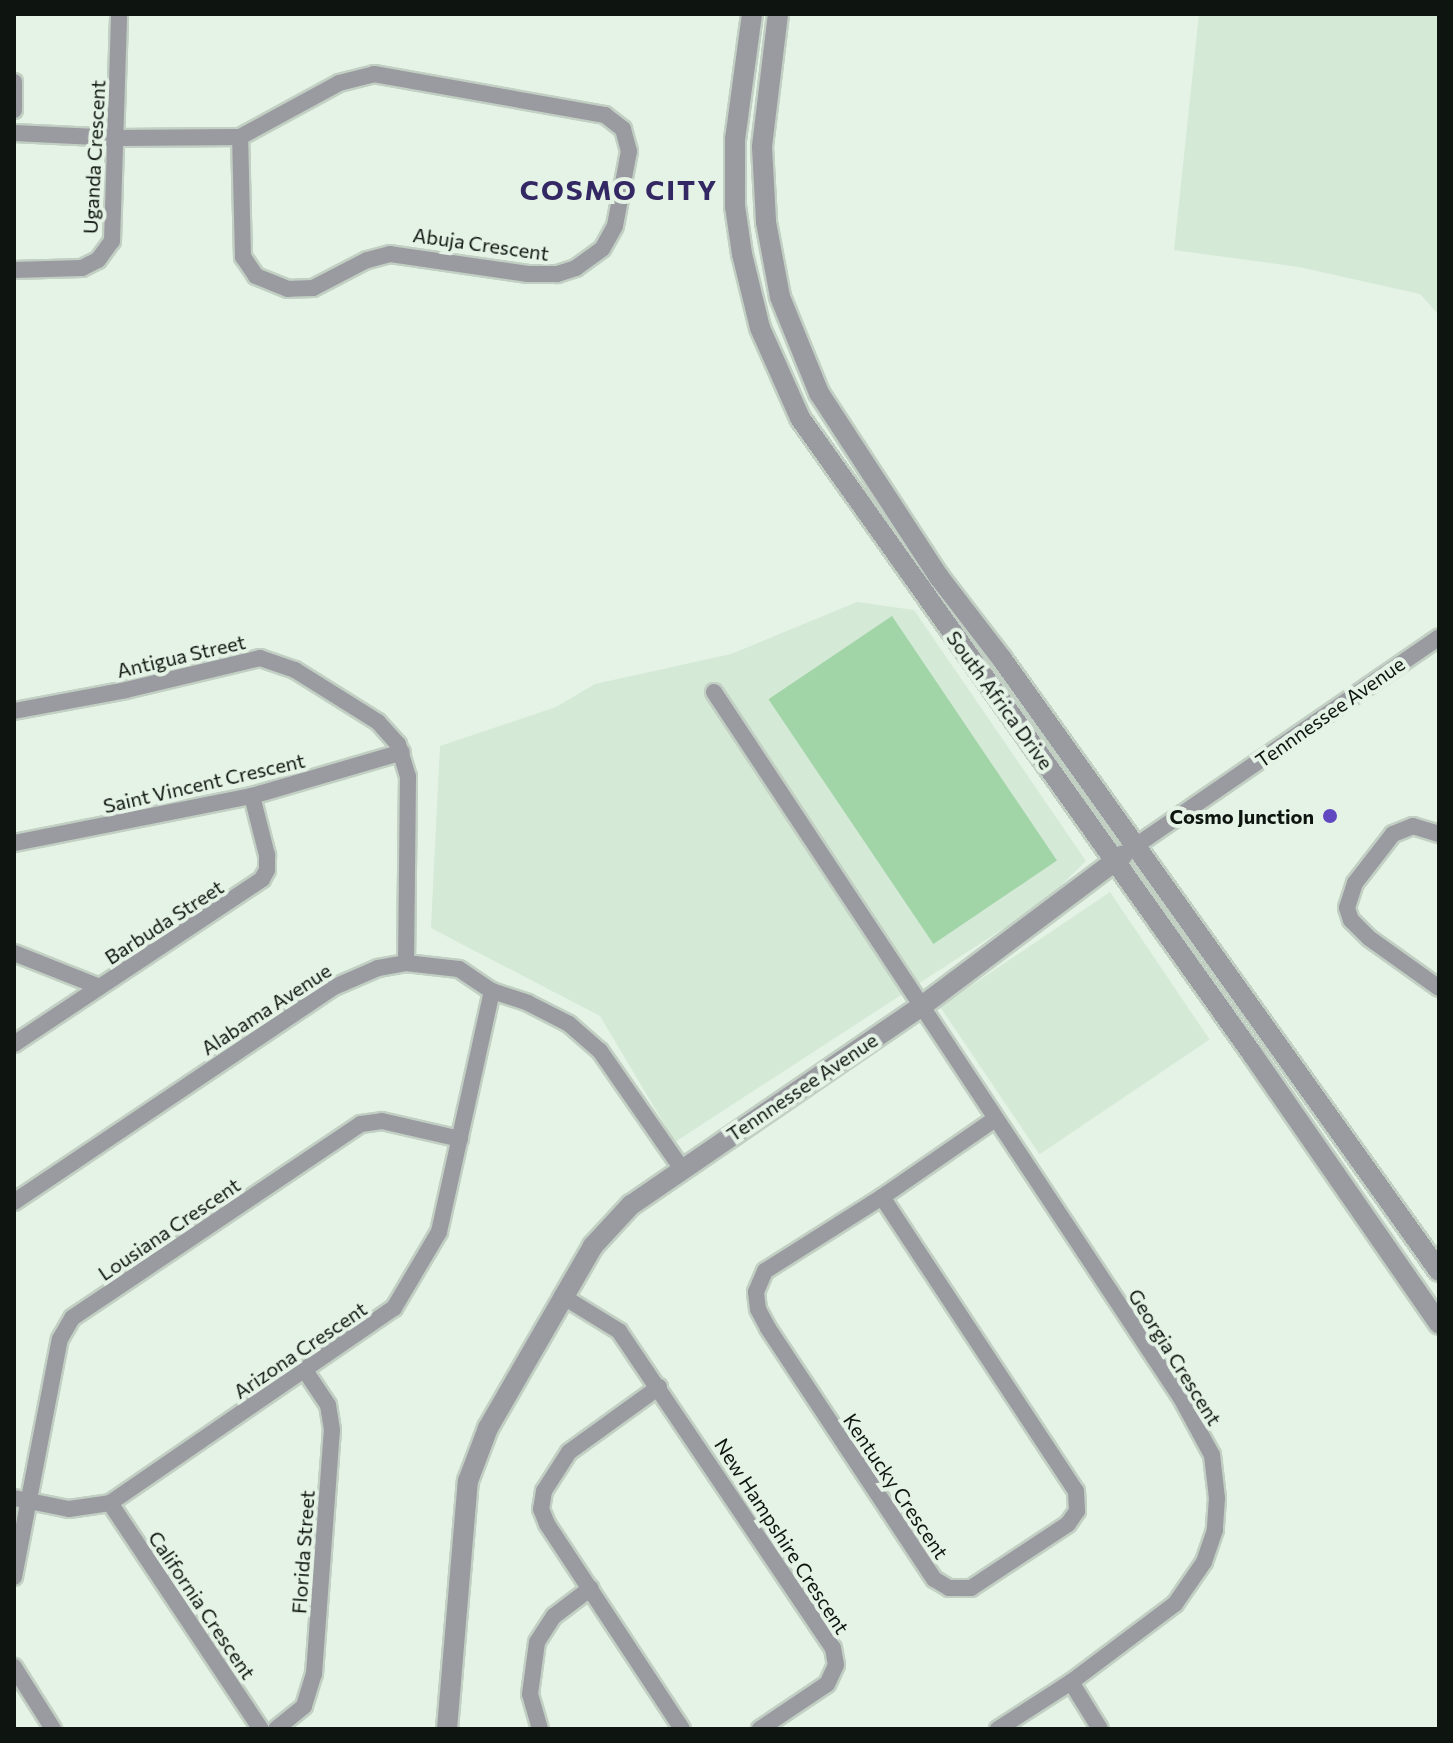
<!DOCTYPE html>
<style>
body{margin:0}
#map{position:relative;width:1453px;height:1743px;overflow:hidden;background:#e4f3e5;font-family:Commissioner,sans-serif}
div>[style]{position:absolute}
.built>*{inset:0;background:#d4e9d6;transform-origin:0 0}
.green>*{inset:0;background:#a1d5a7;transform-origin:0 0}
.roads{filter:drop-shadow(2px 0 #c2cfc3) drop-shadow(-2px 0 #c2cfc3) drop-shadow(0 2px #c2cfc3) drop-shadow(0 -2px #c2cfc3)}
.minor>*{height:16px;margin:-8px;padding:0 8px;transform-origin:8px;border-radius:8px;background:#9a9aa1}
.tertiary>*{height:20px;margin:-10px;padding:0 10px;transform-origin:10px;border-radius:10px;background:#9a9aa1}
.dots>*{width:22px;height:22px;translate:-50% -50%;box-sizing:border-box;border:4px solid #e4f3e5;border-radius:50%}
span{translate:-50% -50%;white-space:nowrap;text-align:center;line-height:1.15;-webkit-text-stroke:8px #e4f3e5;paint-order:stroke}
.street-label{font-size:20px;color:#0e140f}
.poi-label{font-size:20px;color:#0e140f;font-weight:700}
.right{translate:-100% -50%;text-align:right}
.district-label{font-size:28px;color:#332863;font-weight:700;letter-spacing:2px}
.frame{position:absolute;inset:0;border:16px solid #0e140f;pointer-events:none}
</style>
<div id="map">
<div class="built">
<div style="clip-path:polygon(1199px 14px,1439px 14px,1439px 315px,1420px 294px,1299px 267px,1174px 250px)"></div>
<div style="clip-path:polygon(857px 602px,914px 610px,1086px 861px,1044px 902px,675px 1142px,600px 1016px,431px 928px,440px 746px,556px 707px,595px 684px,731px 654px)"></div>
<div style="left:1110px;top:892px;width:178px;height:205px;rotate:56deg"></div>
</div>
<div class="green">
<div style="left:892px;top:616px;width:295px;height:149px;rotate:56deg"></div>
</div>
<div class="roads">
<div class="minor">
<div style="left:14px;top:82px;width:28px;rotate:90deg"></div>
<div style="left:14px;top:133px;width:103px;rotate:2.8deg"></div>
<div style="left:117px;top:138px;width:123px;rotate:-0.5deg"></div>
<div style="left:240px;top:137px;width:113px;rotate:-28.6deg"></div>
<div style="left:339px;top:83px;width:36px;rotate:-14deg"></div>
<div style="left:374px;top:74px;width:235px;rotate:10.1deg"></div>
<div style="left:605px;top:115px;width:23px;rotate:38deg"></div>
<div style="left:623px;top:129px;width:23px;rotate:75deg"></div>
<div style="left:629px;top:151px;width:76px;rotate:100.6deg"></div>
<div style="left:615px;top:226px;width:26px;rotate:119deg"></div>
<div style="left:602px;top:249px;width:32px;rotate:144deg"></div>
<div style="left:576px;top:268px;width:20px;rotate:162deg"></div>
<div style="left:557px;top:274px;width:29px;rotate:180deg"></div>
<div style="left:528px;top:274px;width:139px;rotate:-171.8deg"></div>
<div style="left:390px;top:254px;width:24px;rotate:165deg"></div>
<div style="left:367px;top:260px;width:61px;rotate:152.6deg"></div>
<div style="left:313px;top:288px;width:25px;rotate:178deg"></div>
<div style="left:288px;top:289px;width:35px;rotate:-158deg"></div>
<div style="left:256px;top:276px;width:23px;rotate:-124deg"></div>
<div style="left:243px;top:257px;width:120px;rotate:-91.4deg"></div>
<div style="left:14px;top:270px;width:68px;rotate:-1.7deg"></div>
<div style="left:82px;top:268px;width:18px;rotate:-27deg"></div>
<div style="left:98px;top:260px;width:24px;rotate:-54deg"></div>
<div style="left:112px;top:241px;width:227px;rotate:-88.2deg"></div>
<div style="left:714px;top:692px;width:846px;rotate:56.52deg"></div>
<div style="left:1181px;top:1398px;width:65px;rotate:61.5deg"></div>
<div style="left:1212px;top:1455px;width:43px;rotate:83.4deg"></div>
<div style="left:1217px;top:1498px;width:32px;rotate:94deg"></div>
<div style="left:1215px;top:1530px;width:34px;rotate:109deg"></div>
<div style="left:1204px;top:1562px;width:51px;rotate:124.6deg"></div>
<div style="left:1175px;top:1604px;width:130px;rotate:143.1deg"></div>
<div style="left:1071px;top:1682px;width:87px;rotate:147.2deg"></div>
<div style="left:14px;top:711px;width:114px;rotate:-10.6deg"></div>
<div style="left:126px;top:690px;width:138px;rotate:-13.4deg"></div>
<div style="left:260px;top:658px;width:37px;rotate:19deg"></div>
<div style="left:295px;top:670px;width:98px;rotate:32.1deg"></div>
<div style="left:378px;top:722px;width:30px;rotate:48deg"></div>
<div style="left:398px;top:744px;width:34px;rotate:73deg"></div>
<div style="left:408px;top:776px;width:187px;rotate:90.6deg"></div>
<div style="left:1439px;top:834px;width:27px;rotate:-163deg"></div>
<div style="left:1413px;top:826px;width:22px;rotate:158deg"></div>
<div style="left:1393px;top:834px;width:62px;rotate:127.8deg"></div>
<div style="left:1355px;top:883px;width:26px;rotate:108deg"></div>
<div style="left:1347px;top:908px;width:13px;rotate:72deg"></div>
<div style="left:1351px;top:920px;width:25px;rotate:45deg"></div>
<div style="left:1369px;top:938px;width:86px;rotate:35.5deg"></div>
<div style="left:14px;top:843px;width:243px;rotate:-11.2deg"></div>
<div style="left:252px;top:796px;width:156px;rotate:-16.3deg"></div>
<div style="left:1134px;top:847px;width:370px;rotate:-34.5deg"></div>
<div style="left:14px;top:953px;width:92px;rotate:21.6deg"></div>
<div style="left:14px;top:1044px;width:298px;rotate:-33.6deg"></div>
<div style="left:262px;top:879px;width:10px;rotate:-61deg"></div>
<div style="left:267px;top:870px;width:15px;rotate:-90deg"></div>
<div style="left:267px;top:855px;width:61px;rotate:-104.3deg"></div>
<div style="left:882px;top:1197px;width:352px;rotate:56.6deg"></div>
<div style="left:1076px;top:1491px;width:20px;rotate:87deg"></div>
<div style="left:1077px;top:1511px;width:16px;rotate:125deg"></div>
<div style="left:1068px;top:1524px;width:116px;rotate:146.6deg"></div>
<div style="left:971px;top:1588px;width:22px;rotate:180deg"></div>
<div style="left:949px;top:1588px;width:17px;rotate:-149deg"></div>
<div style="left:934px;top:1579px;width:301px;rotate:-123.5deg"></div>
<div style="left:768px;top:1328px;width:21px;rotate:-118deg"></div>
<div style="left:758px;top:1309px;width:17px;rotate:-97deg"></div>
<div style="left:756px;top:1292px;width:23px;rotate:-67deg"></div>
<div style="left:765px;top:1271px;width:138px;rotate:-32.3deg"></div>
<div style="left:882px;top:1197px;width:137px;rotate:-34.6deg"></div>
<div style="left:14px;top:1202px;width:383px;rotate:-33.9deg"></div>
<div style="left:332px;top:988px;width:50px;rotate:-23.5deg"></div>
<div style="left:378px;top:968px;width:28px;rotate:-10deg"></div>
<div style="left:406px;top:963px;width:53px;rotate:6.5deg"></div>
<div style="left:459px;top:969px;width:40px;rotate:34deg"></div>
<div style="left:492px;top:991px;width:38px;rotate:18deg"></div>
<div style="left:528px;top:1003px;width:46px;rotate:27.1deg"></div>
<div style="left:569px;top:1024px;width:41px;rotate:41.1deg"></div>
<div style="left:600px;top:1051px;width:144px;rotate:55.2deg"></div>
<div style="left:562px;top:1296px;width:67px;rotate:31.6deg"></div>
<div style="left:619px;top:1331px;width:382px;rotate:56deg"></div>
<div style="left:833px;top:1648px;width:17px;rotate:80deg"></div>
<div style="left:836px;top:1665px;width:21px;rotate:115deg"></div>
<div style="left:827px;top:1684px;width:81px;rotate:146.1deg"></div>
<div style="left:659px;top:1387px;width:111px;rotate:144.2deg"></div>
<div style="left:569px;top:1452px;width:46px;rotate:122.7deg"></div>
<div style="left:544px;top:1491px;width:18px;rotate:99deg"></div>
<div style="left:541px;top:1509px;width:16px;rotate:68deg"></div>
<div style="left:547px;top:1524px;width:245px;rotate:56.6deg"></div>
<div style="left:14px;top:1498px;width:56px;rotate:11.3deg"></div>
<div style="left:69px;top:1509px;width:41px;rotate:-8.3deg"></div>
<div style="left:110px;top:1503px;width:345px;rotate:-34.5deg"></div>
<div style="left:394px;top:1308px;width:88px;rotate:-59.4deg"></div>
<div style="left:439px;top:1232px;width:247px;rotate:-77.6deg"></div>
<div style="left:110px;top:1503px;width:272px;rotate:56.3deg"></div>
<div style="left:14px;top:1577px;width:242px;rotate:-79.1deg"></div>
<div style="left:60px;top:1339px;width:24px;rotate:-60deg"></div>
<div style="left:72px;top:1318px;width:348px;rotate:-33.9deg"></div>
<div style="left:361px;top:1124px;width:21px;rotate:-8deg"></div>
<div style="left:382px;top:1121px;width:80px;rotate:13deg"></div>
<div style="left:14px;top:1667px;width:73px;rotate:57.8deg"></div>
<div style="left:1071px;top:1682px;width:55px;rotate:58.3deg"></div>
<div style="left:276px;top:1729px;width:36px;rotate:-39deg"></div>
<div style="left:304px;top:1706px;width:34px;rotate:-73deg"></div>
<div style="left:314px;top:1674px;width:245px;rotate:-85.8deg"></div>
<div style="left:332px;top:1430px;width:25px;rotate:-99deg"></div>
<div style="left:328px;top:1405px;width:43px;rotate:-123.7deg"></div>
<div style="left:540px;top:1729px;width:36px;rotate:-106deg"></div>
<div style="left:530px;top:1694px;width:52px;rotate:-82.3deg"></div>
<div style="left:537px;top:1642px;width:31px;rotate:-57deg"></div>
<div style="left:554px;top:1616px;width:46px;rotate:-37.1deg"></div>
</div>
<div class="tertiary">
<div style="left:752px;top:14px;width:126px;rotate:97.7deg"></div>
<div style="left:735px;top:139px;width:67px;rotate:90deg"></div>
<div style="left:735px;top:206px;width:49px;rotate:81.7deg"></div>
<div style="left:742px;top:254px;width:76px;rotate:76.3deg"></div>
<div style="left:760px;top:328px;width:98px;rotate:66deg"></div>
<div style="left:800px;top:418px;width:782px;rotate:54.58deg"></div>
<div style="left:1253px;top:1055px;width:327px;rotate:55.3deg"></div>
<div style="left:778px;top:14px;width:134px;rotate:96.9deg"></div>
<div style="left:762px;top:147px;width:75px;rotate:86.9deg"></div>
<div style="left:766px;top:222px;width:76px;rotate:79.4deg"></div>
<div style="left:780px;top:297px;width:104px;rotate:67.9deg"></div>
<div style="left:819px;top:393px;width:220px;rotate:56.9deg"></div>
<div style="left:939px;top:577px;width:103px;rotate:52.5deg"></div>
<div style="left:1002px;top:659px;width:752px;rotate:54.47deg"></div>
<div style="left:447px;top:1729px;width:249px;rotate:-85.2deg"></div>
<div style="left:468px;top:1481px;width:57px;rotate:-69.3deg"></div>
<div style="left:488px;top:1428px;width:210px;rotate:-60deg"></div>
<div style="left:593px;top:1246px;width:56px;rotate:-47.2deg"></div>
<div style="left:631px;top:1205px;width:353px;rotate:-34.4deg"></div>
<div style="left:922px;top:1006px;width:251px;rotate:-36.9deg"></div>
</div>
</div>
<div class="dots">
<div style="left:1330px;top:816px;background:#6148c1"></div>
</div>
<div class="street-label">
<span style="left:94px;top:157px;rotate:-87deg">Uganda Crescent</span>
<span style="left:481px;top:244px;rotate:8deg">Abuja Crescent</span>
<span style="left:181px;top:656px;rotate:-13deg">Antigua Street</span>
<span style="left:1000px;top:700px;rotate:54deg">South Africa Drive</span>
<span style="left:1330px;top:712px;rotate:-35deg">Tennnessee Avenue</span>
<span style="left:204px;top:783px;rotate:-13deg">Saint Vincent Crescent</span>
<span style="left:164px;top:922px;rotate:-33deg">Barbuda Street</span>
<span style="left:266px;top:1009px;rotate:-33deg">Alabama Avenue</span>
<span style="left:802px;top:1087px;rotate:-34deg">Tennnessee Avenue</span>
<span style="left:169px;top:1229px;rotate:-34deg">Lousiana Crescent</span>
<span style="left:300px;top:1350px;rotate:-34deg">Arizona Crescent</span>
<span style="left:1175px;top:1357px;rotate:58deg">Georgia Crescent</span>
<span style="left:896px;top:1486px;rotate:56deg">Kentucky Crescent</span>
<span style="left:782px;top:1536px;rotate:57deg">New Hampshire Crescent</span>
<span style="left:303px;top:1552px;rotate:-86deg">Florida Street</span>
<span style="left:202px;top:1605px;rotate:56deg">California Crescent</span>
</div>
<div class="poi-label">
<span class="right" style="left:1314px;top:816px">Cosmo Junction</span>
</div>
<div class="district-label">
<span style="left:619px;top:189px">COSMO CITY</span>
</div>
<div class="frame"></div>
</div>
